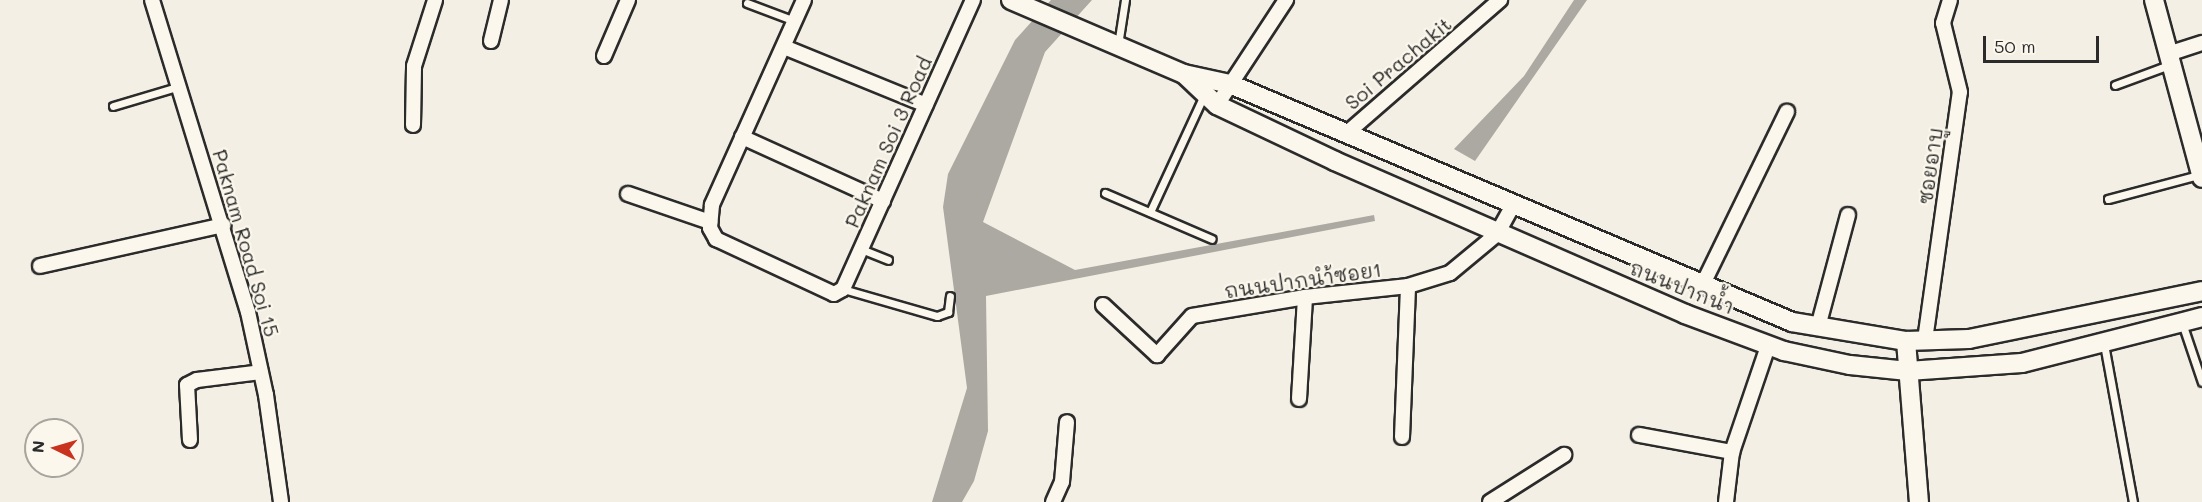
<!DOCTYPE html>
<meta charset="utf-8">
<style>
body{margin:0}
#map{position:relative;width:2202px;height:502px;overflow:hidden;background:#f3efe4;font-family:Mali,"Playpen Sans Thai",sans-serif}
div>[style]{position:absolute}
.water>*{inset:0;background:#aca9a2}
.roads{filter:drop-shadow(2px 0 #2b2b2b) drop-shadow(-2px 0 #2b2b2b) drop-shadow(0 2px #2b2b2b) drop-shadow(0 -2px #2b2b2b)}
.service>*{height:7px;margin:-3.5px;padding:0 3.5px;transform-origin:3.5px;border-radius:3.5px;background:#fbf7ec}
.minor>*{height:14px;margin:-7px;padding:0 7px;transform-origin:7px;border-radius:7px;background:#fbf7ec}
.tertiary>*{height:18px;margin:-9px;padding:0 9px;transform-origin:9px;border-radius:9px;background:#fbf7ec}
span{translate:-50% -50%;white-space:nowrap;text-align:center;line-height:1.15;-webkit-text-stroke:4.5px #fbf7ec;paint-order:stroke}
.street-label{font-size:20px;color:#2b2b2b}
.north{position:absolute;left:24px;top:418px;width:60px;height:60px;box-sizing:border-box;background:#fbf7ec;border:2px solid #a8a59f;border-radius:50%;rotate:275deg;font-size:16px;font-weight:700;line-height:24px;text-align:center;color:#2b2b2b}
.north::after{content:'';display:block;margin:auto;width:21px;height:27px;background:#c8321e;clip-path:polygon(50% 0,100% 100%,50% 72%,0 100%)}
.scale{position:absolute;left:1983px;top:36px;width:116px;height:27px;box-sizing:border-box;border:3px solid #2b2b2b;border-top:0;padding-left:8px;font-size:18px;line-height:21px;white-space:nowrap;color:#2b2b2b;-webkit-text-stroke:4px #fbf7ec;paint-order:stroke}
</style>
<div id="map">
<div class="water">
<div style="clip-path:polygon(1051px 0,1092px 0,1045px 52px,983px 222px,1075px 270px,1374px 215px,1375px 221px,986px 296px,988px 431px,974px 481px,962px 502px,932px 502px,967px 388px,943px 207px,948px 174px,1015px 40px)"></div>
<div style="clip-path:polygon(1574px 0,1587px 0,1475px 161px,1454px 149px,1524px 76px)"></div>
</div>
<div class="roads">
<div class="service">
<div style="left:747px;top:3px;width:51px;rotate:20.6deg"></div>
<div style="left:1118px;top:45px;width:46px;rotate:-81.2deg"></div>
<div style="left:2115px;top:85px;width:58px;rotate:-20.3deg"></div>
<div style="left:113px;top:106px;width:70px;rotate:-16.6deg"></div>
<div style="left:1105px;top:193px;width:116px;rotate:23.3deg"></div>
<div style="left:2108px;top:199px;width:94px;rotate:-14.8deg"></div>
<div style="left:1150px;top:212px;width:129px;rotate:-65.2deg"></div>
<div style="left:861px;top:249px;width:29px;rotate:22deg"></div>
<div style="left:843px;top:289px;width:98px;rotate:16deg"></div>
<div style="left:937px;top:316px;width:12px;rotate:-20deg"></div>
<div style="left:948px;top:312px;width:16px;rotate:-83deg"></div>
<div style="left:2182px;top:323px;width:62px;rotate:71.3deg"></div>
<div style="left:2104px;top:344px;width:161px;rotate:79.6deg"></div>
</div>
<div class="minor">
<div style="left:152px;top:0;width:326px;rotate:72.9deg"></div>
<div style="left:248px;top:312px;width:85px;rotate:77.8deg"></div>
<div style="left:266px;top:395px;width:108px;rotate:82deg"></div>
<div style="left:804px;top:0;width:225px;rotate:114.2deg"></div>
<div style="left:712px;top:205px;width:23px;rotate:95deg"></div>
<div style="left:710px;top:228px;width:13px;rotate:61deg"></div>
<div style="left:716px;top:239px;width:130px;rotate:25deg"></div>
<div style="left:834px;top:294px;width:10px;rotate:-29deg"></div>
<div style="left:843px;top:289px;width:317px;rotate:-65.8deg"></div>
<div style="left:491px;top:41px;width:42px;rotate:-76.3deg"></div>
<div style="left:784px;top:47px;width:153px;rotate:22.2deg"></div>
<div style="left:2168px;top:54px;width:36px;rotate:-18deg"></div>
<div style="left:604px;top:56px;width:61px;rotate:-66.8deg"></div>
<div style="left:1217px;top:105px;width:126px;rotate:-56.7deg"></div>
<div style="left:413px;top:125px;width:59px;rotate:-89deg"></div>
<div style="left:414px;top:66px;width:69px;rotate:-72.3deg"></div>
<div style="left:1347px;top:133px;width:203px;rotate:-41deg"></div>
<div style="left:742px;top:137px;width:155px;rotate:24.4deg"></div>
<div style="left:628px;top:194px;width:87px;rotate:18.9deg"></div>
<div style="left:40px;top:266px;width:188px;rotate:-12.6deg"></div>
<div style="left:1702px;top:286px;width:194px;rotate:-64deg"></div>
<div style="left:1103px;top:305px;width:74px;rotate:42.8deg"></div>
<div style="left:1157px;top:355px;width:52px;rotate:-48.1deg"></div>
<div style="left:1192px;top:316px;width:115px;rotate:-9.5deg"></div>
<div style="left:1305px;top:297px;width:104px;rotate:-6.1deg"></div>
<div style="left:1408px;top:286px;width:44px;rotate:-17.2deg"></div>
<div style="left:1450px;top:273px;width:61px;rotate:-39.7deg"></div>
<div style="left:1497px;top:234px;width:33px;rotate:-61deg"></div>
<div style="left:1818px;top:327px;width:116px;rotate:-75deg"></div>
<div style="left:1925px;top:340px;width:250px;rotate:-82deg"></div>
<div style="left:1960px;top:92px;width:71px;rotate:-103.8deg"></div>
<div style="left:1943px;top:23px;width:24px;rotate:-73deg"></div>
<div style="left:1299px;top:399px;width:102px;rotate:-86.6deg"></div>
<div style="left:1639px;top:435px;width:95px;rotate:10.4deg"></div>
<div style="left:1402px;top:437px;width:151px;rotate:-87.7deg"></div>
<div style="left:190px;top:440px;width:55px;rotate:-93.1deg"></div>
<div style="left:187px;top:385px;width:11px;rotate:-27deg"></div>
<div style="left:197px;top:380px;width:64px;rotate:-7.1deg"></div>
<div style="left:1053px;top:502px;width:22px;rotate:-66deg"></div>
<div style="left:1062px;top:482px;width:60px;rotate:-85.2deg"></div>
<div style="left:1490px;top:502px;width:88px;rotate:-32.4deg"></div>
<div style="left:1726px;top:502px;width:50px;rotate:-83.2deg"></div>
<div style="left:1732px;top:452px;width:112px;rotate:-71.2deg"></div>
</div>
<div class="tertiary">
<div style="left:1011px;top:0;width:188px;rotate:23.2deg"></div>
<div style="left:1184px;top:74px;width:47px;rotate:12.3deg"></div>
<div style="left:1230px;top:84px;width:610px;rotate:22.95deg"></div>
<div style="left:1792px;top:322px;width:116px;rotate:9.5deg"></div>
<div style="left:1906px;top:341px;width:63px;rotate:-1.8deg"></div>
<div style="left:1969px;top:339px;width:238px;rotate:-11.6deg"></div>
<div style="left:2154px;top:0;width:184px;rotate:74.9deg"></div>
<div style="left:1185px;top:75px;width:44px;rotate:43.2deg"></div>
<div style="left:1217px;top:105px;width:131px;rotate:25.4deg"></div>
<div style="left:1335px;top:161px;width:382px;rotate:23.6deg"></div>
<div style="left:1685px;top:314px;width:106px;rotate:20.5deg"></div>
<div style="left:1784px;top:351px;width:67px;rotate:12deg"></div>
<div style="left:1850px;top:365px;width:58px;rotate:5.9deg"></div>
<div style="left:1908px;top:371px;width:114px;rotate:-4deg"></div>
<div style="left:2022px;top:363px;width:186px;rotate:-14.3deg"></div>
<div style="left:1906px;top:341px;width:162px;rotate:85.4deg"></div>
</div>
</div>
<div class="street-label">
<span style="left:1398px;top:63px;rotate:-40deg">Soi Prachakit</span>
<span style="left:888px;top:142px;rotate:-66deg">Paknam Soi 3 Road</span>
<span style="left:1930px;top:166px;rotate:-82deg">ซอยอาบู</span>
<span style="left:246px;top:243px;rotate:74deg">Paknam Road Soi 15</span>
<span style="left:1303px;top:280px;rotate:-8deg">ถนนปากนำ้ซอย1</span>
<span style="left:1682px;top:287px;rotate:22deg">ถนนปากน้ำ</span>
</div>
<div class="north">N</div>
<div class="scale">50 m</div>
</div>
